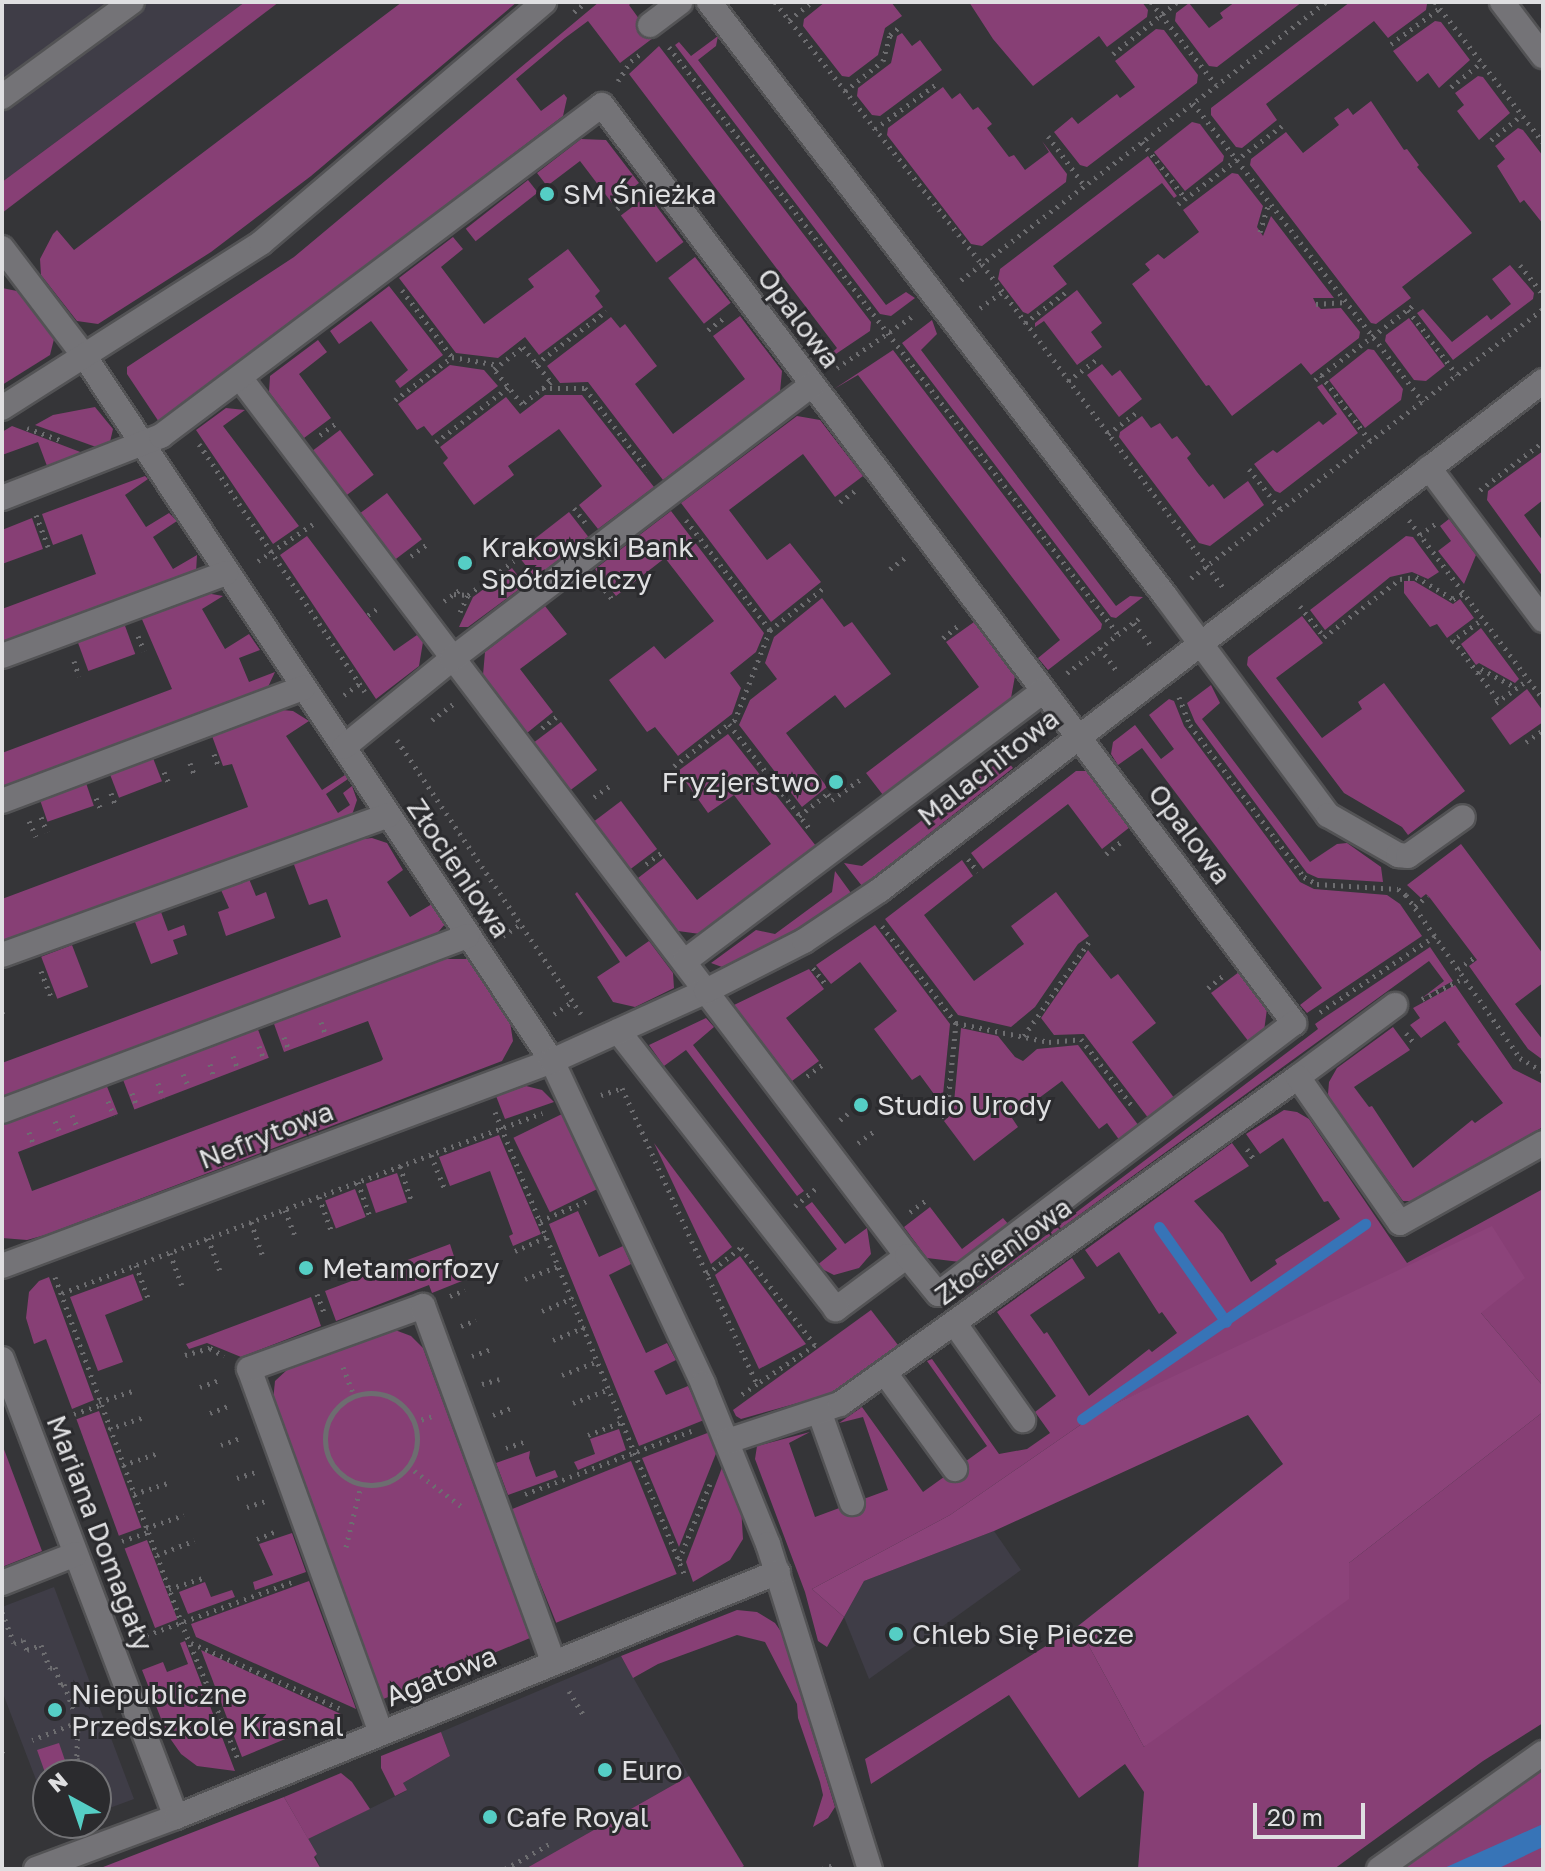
<!DOCTYPE html>
<meta charset="utf-8">
<style>
body{margin:0}
#map{position:relative;width:1545px;height:1871px;overflow:hidden;background:#353538;font-family:"Golos Text",sans-serif}
div>[style]{position:absolute}
.built>*{inset:0;background:#3f3d47}
.green>*{inset:0;background:#873f75;transform-origin:0 0}
.forest>*{inset:0;background:#8c437a}
.water>*{inset:0;background:#3774b7}
.stream>*{height:11px;margin:-5.5px;padding:0 5.5px;transform-origin:5.5px;border-radius:5.5px;background:#3774b7}
.path>*{height:5px;margin-top:-2.5px;transform-origin:0;background:repeating-linear-gradient(90deg,#6d6d70 0 2px,transparent 0 8px)}
.path>.ring{margin:-2.5px;padding:0;box-sizing:content-box;background:none;border:5px solid #6d6d70;border-radius:50%}
.roads{filter:drop-shadow(2px 0 #535355) drop-shadow(-2px 0 #535355) drop-shadow(0 2px #535355) drop-shadow(0 -2px #535355)}
.minor>*{height:24px;margin:-12px;padding:0 12px;transform-origin:12px;border-radius:12px;background:#747377}
.dots>*{width:22px;height:22px;translate:-50% -50%;box-sizing:border-box;border:4px solid #2b2b2e;border-radius:50%}
span{translate:-50% -50%;white-space:nowrap;text-align:center;line-height:1.15;-webkit-text-stroke:6px #2b2b2e;paint-order:stroke}
.poi-label{font-size:28px;color:#dfdfe1}
.left{translate:0 -50%;text-align:left}
.right{translate:-100% -50%;text-align:right}
.street-label{font-size:28px;color:#dfdfe1}
.frame{position:absolute;inset:0;border:4px solid #dfdfe1;pointer-events:none}
.north{position:absolute;left:32px;top:1759px;width:80px;height:80px;box-sizing:border-box;background:#2b2b2e;border:2px solid #737376;border-radius:50%;rotate:320deg;font-size:22px;font-weight:700;line-height:32px;text-align:center;color:#dfdfe1}
.north::after{content:'';display:block;margin:auto;width:28px;height:36px;background:#55cec5;clip-path:polygon(50% 0,100% 100%,50% 72%,0 100%)}
.scale{position:absolute;left:1253px;top:1803px;width:112px;height:36px;box-sizing:border-box;border:4px solid #dfdfe1;border-top:0;padding-left:10px;font-size:24px;line-height:28px;white-space:nowrap;color:#dfdfe1;-webkit-text-stroke:6px #2b2b2e;paint-order:stroke}
</style>
<div id="map">
<div class="built">
<div style="clip-path:polygon(2px 2px,245px 2px,2px 182px)"></div>
<div style="clip-path:polygon(994px 1531px,1021px 1570px,869px 1679px,844px 1617px,864px 1581px)"></div>
<div style="clip-path:polygon(54px 1587px,134px 1799px,96px 1813px,96px 1775px,48px 1775px,48px 1811px,2px 1691px,2px 1607px)"></div>
<div style="clip-path:polygon(621px 1656px,689px 1776px,525px 1869px,321px 1869px,308px 1839px,406px 1791px,403px 1783px,450px 1756px,441px 1732px)"></div>
</div>
<div class="green">
<div style="clip-path:polygon(245px 2px,279px 2px,2px 213px,2px 182px)"></div>
<div style="clip-path:polygon(402px 2px,517px 2px,311px 176px,211px 252px,98px 324px,77px 321px,41px 275px,40px 259px,53px 234px,57px 230px,74px 250px)"></div>
<div style="clip-path:polygon(599px 2px,632px 2px,629px 5px,653px 38px,620px 63px,588px 21px,565px 38px,516px 79px,541px 111px,564px 94px,567px 98px,563px 116px,159px 422px,127px 374px,127px 367px,294px 257px)"></div>
<div style="clip-path:polygon(825px 2px,891px 2px,902px 16px,885px 28px,878px 55px,849px 77px,842px 76px,803px 26px,804px 19px)"></div>
<div style="clip-path:polygon(969px 2px,1142px 2px,1148px 10px,1147px 17px,1107px 47px,1099px 36px,1033px 86px,993px 39px)"></div>
<div style="clip-path:polygon(1235px 2px,1302px 2px,1217px 67px,1209px 66px,1175px 21px,1176px 13px,1189px 3px,1209px 28px,1223px 18px,1220px 13px)"></div>
<div style="clip-path:polygon(1350px 2px,1427px 4px,1426px 10px,1388px 38px,1374px 21px,1266px 104px,1277px 120px,1242px 148px,1236px 147px,1211px 115px,1211px 108px)"></div>
<div style="clip-path:polygon(1435px 21px,1441px 22px,1470px 60px,1439px 88px,1428px 73px,1417px 82px,1393px 51px)"></div>
<div style="clip-path:polygon(1156px 29px,1164px 30px,1198px 75px,1197px 83px,1087px 167px,1080px 165px,1054px 132px,1072px 117px,1078px 124px,1117px 94px,1120px 98px,1135px 87px,1115px 61px)"></div>
<div style="clip-path:polygon(902px 33px,912px 46px,920px 40px,942px 70px,880px 116px,872px 115px,857px 96px,858px 88px,891px 63px,897px 36px)"></div>
<div style="clip-path:polygon(718px 36px,716px 46px,698px 60px,886px 305px,906px 292px,915px 298px,891px 316px,880px 314px,675px 45px,679px 42px,691px 56px)"></div>
<div style="clip-path:polygon(659px 46px,871px 322px,870px 331px,818px 366px,837px 348px,629px 74px)"></div>
<div style="clip-path:polygon(1478px 76px,1483px 77px,1510px 113px,1479px 140px,1457px 111px,1464px 105px,1455px 93px)"></div>
<div style="clip-path:polygon(943px 87px,952px 99px,960px 93px,973px 110px,978px 107px,992px 124px,987px 128px,1009px 157px,1014px 155px,1025px 170px,1049px 152px,1042px 141px,1067px 174px,1066px 182px,982px 246px,971px 244px,887px 135px,888px 128px)"></div>
<div style="clip-path:polygon(1371px 101px,1404px 150px,1407px 149px,1419px 165px,1417px 167px,1472px 233px,1402px 287px,1411px 298px,1376px 324px,1371px 323px,1250px 165px,1251px 159px,1286px 132px,1303px 153px,1339px 125px,1334px 118px,1348px 108px,1353px 115px)"></div>
<div style="clip-path:polygon(1192px 122px,1200px 124px,1224px 156px,1223px 161px,1185px 191px,1154px 152px)"></div>
<div style="clip-path:polygon(1518px 128px,1523px 130px,1543px 156px,1543px 224px,1524px 200px,1520px 203px,1497px 166px,1505px 159px,1495px 146px)"></div>
<div style="clip-path:polygon(581px 139px,606px 140px,639px 183px,612px 203px,580px 161px,547px 186px,537px 173px)"></div>
<div style="clip-path:polygon(1148px 156px,1177px 196px,1174px 198px,1162px 183px,1134px 204px,1053px 266px,1067px 284px,1028px 314px,1023px 312px,998px 279px,1000px 269px)"></div>
<div style="clip-path:polygon(1232px 173px,1238px 174px,1263px 206px,1257px 227px,1263px 236px,1271px 216px,1334px 298px,1313px 298px,1316px 304px,1321px 309px,1341px 308px,1360px 332px,1359px 338px,1311px 375px,1301px 363px,1232px 416px,1209px 385px,1206px 386px,1132px 284px,1150px 270px,1145px 264px,1158px 254px,1164px 259px,1199px 232px,1183px 210px)"></div>
<div style="left:528px;top:180px;width:16px;height:79px;rotate:52deg"></div>
<div style="left:648px;top:195px;width:59px;height:34px;rotate:53deg"></div>
<div style="clip-path:polygon(453px 237px,463px 249px,441px 267px,484px 324px,534px 287px,528px 279px,568px 249px,600px 291px,595px 296px,603px 307px,539px 355px,525px 337px,498px 358px,456px 353px,399px 278px)"></div>
<div style="left:695px;top:257px;width:58px;height:34px;rotate:52deg"></div>
<div style="clip-path:polygon(1510px 265px,1534px 293px,1533px 299px,1453px 360px,1417px 313px,1423px 309px,1452px 342px,1487px 315px,1491px 320px,1511px 304px,1492px 279px)"></div>
<div style="clip-path:polygon(389px 286px,443px 355px,400px 388px,395px 381px,408px 370px,371px 321px,339px 344px,330px 331px)"></div>
<div style="clip-path:polygon(2px 288px,17px 291px,54px 339px,50px 355px,2px 385px)"></div>
<div style="clip-path:polygon(1077px 290px,1102px 323px,1091px 332px,1102px 347px,1077px 365px,1044px 321px,1035px 327px,1035px 323px)"></div>
<div style="clip-path:polygon(740px 316px,782px 371px,780px 392px,663px 480px,588px 382px,560px 383px,547px 366px,611px 317px,620px 328px,625px 324px,657px 366px,635px 384px,673px 434px,745px 379px,713px 336px)"></div>
<div style="clip-path:polygon(1409px 318px,1445px 366px,1426px 381px,1414px 380px,1385px 341px,1386px 335px)"></div>
<div style="clip-path:polygon(932px 320px,937px 334px,921px 350px,1116px 606px,1130px 596px,1143px 597px,1116px 618px,1111px 617px,902px 343px)"></div>
<div style="clip-path:polygon(318px 340px,327px 352px,299px 374px,331px 418px,304px 438px,269px 392px,270px 376px)"></div>
<div style="clip-path:polygon(1368px 349px,1374px 350px,1403px 389px,1401px 400px,1365px 428px,1329px 380px)"></div>
<div style="clip-path:polygon(893px 350px,1102px 624px,1101px 629px,1048px 670px,1038px 658px,1060px 640px,858px 375px,834px 389px)"></div>
<div style="clip-path:polygon(1102px 364px,1112px 376px,1120px 370px,1142px 399px,1119px 417px,1087px 375px)"></div>
<div style="clip-path:polygon(450px 365px,484px 370px,498px 386px,432px 436px,424px 426px,417px 430px,398px 404px)"></div>
<div style="clip-path:polygon(1322px 384px,1358px 433px,1280px 493px,1275px 491px,1254px 464px,1273px 450px,1277px 453px,1319px 421px,1323px 425px,1337px 414px,1317px 387px)"></div>
<div style="clip-path:polygon(545px 395px,582px 395px,654px 487px,598px 529px,579px 505px,602px 486px,559px 429px,508px 466px,514px 475px,474px 505px,443px 463px,448px 458px,440px 447px,506px 397px,520px 414px)"></div>
<div style="clip-path:polygon(95px 407px,113px 429px,110px 442px,96px 447px,35px 425px,53px 415px)"></div>
<div style="clip-path:polygon(226px 408px,245px 410px,223px 426px,299px 526px,273px 544px,196px 430px)"></div>
<div style="clip-path:polygon(797px 416px,820px 420px,863px 476px,835px 497px,803px 454px,729px 510px,767px 560px,790px 543px,821px 582px,771px 622px,681px 503px)"></div>
<div style="clip-path:polygon(1142px 416px,1151px 428px,1160px 423px,1172px 439px,1177px 436px,1191px 454px,1187px 458px,1197px 472px,1209px 487px,1213px 484px,1224px 499px,1248px 481px,1264px 505px,1210px 546px,1199px 543px,1119px 437px,1120px 432px)"></div>
<div style="clip-path:polygon(12px 426px,83px 453px,47px 466px,38px 442px,2px 455px,2px 432px)"></div>
<div style="left:340px;top:430px;width:56px;height:34px;rotate:53deg"></div>
<div style="clip-path:polygon(1543px 451px,1543px 500px,1524px 515px,1543px 541px,1543px 577px,1487px 500px,1488px 491px)"></div>
<div style="clip-path:polygon(145px 476px,148px 479px,125px 495px,146px 527px,169px 513px,177px 521px,153px 537px,173px 569px,197px 555px,196px 572px,2px 642px,2px 609px,96px 574px,82px 534px,53px 545px,42px 514px)"></div>
<div style="left:387px;top:493px;width:58px;height:33px;rotate:53deg"></div>
<div style="clip-path:polygon(671px 511px,764px 633px,756px 652px,730px 673px,741px 688px,732px 714px,678px 756px,655px 727px,647px 732px,609px 680px,654px 646px,665px 659px,714px 621px,665px 558px,616px 596px,595px 569px)"></div>
<div style="left:569px;top:512px;width:31px;height:67px;rotate:52deg"></div>
<div style="clip-path:polygon(32px 518px,43px 549px,2px 564px,2px 530px)"></div>
<div style="clip-path:polygon(1449px 519px,1476px 555px,1464px 584px,1438px 551px,1451px 541px,1440px 526px)"></div>
<div style="clip-path:polygon(307px 536px,394px 651px,417px 635px,423px 642px,419px 666px,376px 699px,280px 555px)"></div>
<div style="clip-path:polygon(1406px 536px,1413px 537px,1439px 572px,1428px 579px,1412px 572px,1390px 577px,1325px 630px,1310px 610px)"></div>
<div style="clip-path:polygon(512px 568px,525px 585px,468px 627px,459px 627px,473px 597px)"></div>
<div style="clip-path:polygon(1404px 581px,1414px 581px,1453px 604px,1460px 599px,1474px 618px,1447px 638px,1437px 624px,1430px 627px,1404px 593px)"></div>
<div style="clip-path:polygon(206px 593px,223px 596px,202px 609px,225px 649px,249px 634px,260px 650px,239px 658px,249px 682px,275px 672px,267px 689px,2px 790px,2px 753px,172px 689px,141px 617px)"></div>
<div style="clip-path:polygon(822px 598px,844px 627px,852px 622px,891px 674px,845px 708px,835px 695px,786px 733px,827px 787px,802px 807px,739px 725px,750px 700px,777px 679px,765px 663px,774px 637px)"></div>
<div style="clip-path:polygon(545px 606px,567px 634px,520px 669px,553px 712px,527px 733px,483px 675px,485px 652px)"></div>
<div style="clip-path:polygon(1302px 616px,1323px 643px,1276px 678px,1322px 738px,1362px 709px,1358px 702px,1384px 683px,1465px 791px,1408px 835px,1402px 827px,1344px 793px,1247px 665px,1248px 657px)"></div>
<div style="clip-path:polygon(974px 622px,1015px 676px,1011px 698px,883px 795px,866px 773px,979px 687px,946px 642px)"></div>
<div style="left:124px;top:623px;width:33px;height:50px;rotate:70deg"></div>
<div style="clip-path:polygon(1481px 628px,1519px 679px,1515px 683px,1479px 663px,1476px 665px,1461px 644px)"></div>
<div style="clip-path:polygon(1211px 685px,1220px 703px,1202px 719px,1310px 862px,1337px 844px,1347px 843px,1381px 867px,1383px 882px,1318px 878px,1307px 873px,1195px 722px,1187px 703px)"></div>
<div style="clip-path:polygon(1527px 689px,1543px 711px,1543px 722px,1510px 745px,1491px 718px)"></div>
<div style="clip-path:polygon(1169px 699px,1174px 701px,1184px 726px,1300px 882px,1314px 889px,1387px 895px,1400px 904px,1422px 936px,1307px 1013px,1300px 1005px,1322px 988px,1142px 748px,1118px 765px,1111px 754px,1113px 742px,1135px 725px,1161px 759px,1174px 749px,1149px 715px)"></div>
<div style="clip-path:polygon(282px 710px,293px 711px,309px 721px,286px 736px,322px 790px,345px 775px,348px 779px,326px 794px,338px 813px,350px 805px,343px 793px,352px 786px,357px 800px,352px 815px,2px 948px,2px 899px,248px 807px,232px 764px,223px 766px,212px 736px)"></div>
<div style="left:561px;top:722px;width:60px;height:34px;rotate:53deg"></div>
<div style="clip-path:polygon(728px 734px,816px 846px,700px 934px,678px 931px,638px 878px,664px 858px,697px 900px,771px 844px,734px 795px,708px 813px,678px 771px)"></div>
<div style="clip-path:polygon(997px 748px,1013px 768px,862px 886px,844px 863px,862px 866px,997px 763px)"></div>
<div style="left:153px;top:758px;width:25px;height:46px;rotate:69deg"></div>
<div style="clip-path:polygon(1076px 771px,1087px 771px,1130px 827px,1102px 849px,1068px 804px,983px 869px,971px 853px)"></div>
<div style="left:86px;top:783px;width:24px;height:49px;rotate:71deg"></div>
<div style="left:621px;top:801px;width:60px;height:34px;rotate:53deg"></div>
<div style="clip-path:polygon(372px 838px,387px 843px,403px 870px,387px 882px,410px 917px,432px 904px,445px 924px,434px 937px,2px 1098px,2px 1063px,341px 937px,327px 899px,309px 905px,293px 862px,355px 840px)"></div>
<div style="clip-path:polygon(1461px 844px,1543px 954px,1543px 983px,1515px 1004px,1543px 1040px,1543px 1060px,1528px 1049px,1469px 966px,1477px 960px,1430px 898px,1426px 894px,1421px 898px,1407px 885px)"></div>
<div style="clip-path:polygon(962px 860px,973px 876px,924px 915px,974px 981px,1024px 944px,1011px 926px,1056px 892px,1089px 936px,1078px 944px,1035px 1007px,1011px 1027px,958px 1015px,885px 919px)"></div>
<div style="clip-path:polygon(835px 871px,851px 893px,803px 927px,722px 967px,711px 963px,756px 930px,775px 934px,832px 892px)"></div>
<div style="clip-path:polygon(249px 879px,256px 896px,266px 892px,275px 918px,226px 936px,218px 912px,229px 908px,221px 890px)"></div>
<div style="clip-path:polygon(577px 892px,626px 957px,649px 941px,673px 973px,674px 988px,635px 1007px,613px 1002px,597px 977px,620px 962px,575px 894px)"></div>
<div style="clip-path:polygon(161px 912px,168px 931px,184px 925px,187px 935px,173px 940px,178px 954px,151px 964px,135px 922px)"></div>
<div style="clip-path:polygon(875px 925px,950px 1024px,942px 1105px,920px 1075px,912px 1080px,874px 1029px,897px 1011px,860px 962px,831px 984px,816px 965px)"></div>
<div style="left:72px;top:945px;width:45px;height:33px;rotate:69deg"></div>
<div style="clip-path:polygon(1430px 947px,1453px 981px,1422px 998px,1444px 981px,1429px 961px,937px 1318px,1318px 1029px,1315px 1024px,1325px 1017px)"></div>
<div style="clip-path:polygon(1088px 950px,1111px 979px,1118px 974px,1156px 1023px,1132px 1042px,1175px 1099px,1149px 1119px,1084px 1034px,1054px 1035px,1041px 1018px)"></div>
<div style="clip-path:polygon(442px 959px,468px 959px,510px 1022px,513px 1041px,502px 1061px,45px 1235px,27px 1240px,2px 1238px,2px 1124px,106px 1084px,118px 1114px,18px 1152px,32px 1191px,381px 1061px,383px 1059px,368px 1021px,284px 1052px,273px 1021px)"></div>
<div style="clip-path:polygon(809px 969px,824px 989px,786px 1018px,819px 1061px,792px 1081px,734px 1005px)"></div>
<div style="clip-path:polygon(1239px 972px,1267px 1009px,1264px 1031px,1249px 1042px,1211px 993px)"></div>
<div style="clip-path:polygon(1455px 985px,1513px 1069px,1543px 1084px,1543px 1127px,1411px 1201px,1403px 1201px,1333px 1105px,1328px 1094px,1329px 1082px,1337px 1068px,1393px 1027px,1410px 1050px,1354px 1087px,1369px 1107px,1372px 1106px,1413px 1168px,1472px 1120px,1475px 1123px,1503px 1103px,1457px 1044px,1460px 1042px,1445px 1021px,1421px 1038px,1410px 1025px,1420px 1018px,1413px 1008px)"></div>
<div style="clip-path:polygon(706px 1018px,714px 1027px,693px 1045px,804px 1191px,797px 1196px,686px 1050px,664px 1066px,649px 1045px)"></div>
<div style="left:257px;top:1027px;width:33px;height:144px;rotate:69deg"></div>
<div style="clip-path:polygon(961px 1028px,998px 1036px,1015px 1057px,1023px 1061px,1037px 1049px,1078px 1045px,1139px 1126px,1120px 1141px,1107px 1123px,1099px 1129px,1062px 1081px,1012px 1118px,1018px 1127px,974px 1161px,944px 1121px,953px 1113px)"></div>
<div style="clip-path:polygon(526px 1086px,542px 1090px,554px 1102px,505px 1119px,496px 1096px)"></div>
<div style="clip-path:polygon(1284px 1110px,1297px 1112px,1309px 1119px,1407px 1263px,1543px 1189px,1543px 1386px,1481px 1313px,1267px 1335px,1102px 1410px,950px 1515px,812px 1589px,844px 1617px,827px 1647px,818px 1641px,805px 1592px,755px 1459px,757px 1446px,810px 1432px,789px 1443px,815px 1517px,888px 1490px,863px 1417px,839px 1423px,862px 1407px,923px 1492px,987px 1446px,927px 1361px,932px 1359px,999px 1454px,1027px 1449px,1050px 1433px,1035px 1412px,1056px 1396px,997px 1312px,1072px 1258px,1085px 1278px,1030px 1315px,1044px 1334px,1047px 1332px,1089px 1396px,1149px 1349px,1152px 1352px,1177px 1333px,1162px 1312px,1159px 1314px,1119px 1252px,1097px 1267px,1085px 1250px,1232px 1143px,1249px 1166px,1194px 1201px,1223px 1234px,1251px 1282px,1277px 1264px,1275px 1260px,1340px 1219px,1328px 1201px,1324px 1202px,1283px 1138px,1260px 1154px,1246px 1134px)"></div>
<div style="left:562px;top:1114px;width:83px;height:54px;rotate:64deg"></div>
<div style="clip-path:polygon(499px 1135px,541px 1234px,513px 1246px,509px 1236px,513px 1234px,490px 1171px,450px 1186px,439px 1157px)"></div>
<div style="clip-path:polygon(654px 1143px,732px 1247px,711px 1264px)"></div>
<div style="left:397px;top:1173px;width:31px;height:33px;rotate:71deg"></div>
<div style="left:355px;top:1189px;width:30px;height:32px;rotate:69deg"></div>
<div style="clip-path:polygon(812px 1202px,845px 1244px,867px 1228px,871px 1254px,859px 1268px,834px 1275px,816px 1266px,837px 1249px,805px 1207px)"></div>
<div style="clip-path:polygon(930px 1207px,962px 1249px,1003px 1218px,1009px 1225px,960px 1262px,927px 1258px,904px 1227px)"></div>
<div style="clip-path:polygon(578px 1211px,599px 1257px,623px 1246px,631px 1264px,609px 1275px,646px 1353px,667px 1343px,676px 1360px,654px 1371px,666px 1395px,688px 1386px,704px 1420px,639px 1446px,549px 1224px)"></div>
<div style="clip-path:polygon(450px 1244px,462px 1281px,432px 1293px,429px 1285px,336px 1321px,325px 1291px)"></div>
<div style="clip-path:polygon(740px 1256px,806px 1344px,759px 1369px,715px 1275px)"></div>
<div style="clip-path:polygon(133px 1274px,143px 1300px,105px 1315px,123px 1362px,98px 1371px,70px 1297px)"></div>
<div style="clip-path:polygon(49px 1277px,94px 1400px,72px 1409px,46px 1339px,34px 1344px,26px 1318px,29px 1292px,39px 1281px)"></div>
<div style="clip-path:polygon(311px 1297px,321px 1326px,241px 1357px,207px 1343px,189px 1349px,186px 1344px)"></div>
<div style="clip-path:polygon(871px 1310px,898px 1345px,830px 1394px,741px 1419px,736px 1416px,733px 1410px)"></div>
<div style="clip-path:polygon(395px 1330px,411px 1336px,423px 1348px,530px 1638px,381px 1700px,273px 1401px,275px 1381px,288px 1369px)"></div>
<div style="left:99px;top:1411px;width:124px;height:24px;rotate:70deg"></div>
<div style="clip-path:polygon(1543px 1412px,1543px 1723px,1483px 1761px,1334px 1869px,1138px 1869px,1144px 1792px,1125px 1764px,1079px 1798px,1009px 1695px,871px 1784px,865px 1759px,1078px 1626px,1144px 1747px,1349px 1563px)"></div>
<div style="clip-path:polygon(619px 1429px,626px 1450px,578px 1470px,574px 1462px,595px 1454px,590px 1439px)"></div>
<div style="clip-path:polygon(710px 1432px,717px 1451px,679px 1547px,642px 1458px)"></div>
<div style="clip-path:polygon(2px 1444px,42px 1551px,2px 1567px)"></div>
<div style="clip-path:polygon(530px 1451px,529px 1458px,536px 1477px,555px 1470px,558px 1477px,508px 1495px,496px 1463px)"></div>
<div style="left:631px;top:1461px;width:122px;height:130px;rotate:68deg"></div>
<div style="clip-path:polygon(723px 1465px,741px 1506px,743px 1539px,730px 1560px,693px 1582px,686px 1562px)"></div>
<div style="clip-path:polygon(292px 1533px,306px 1572px,255px 1590px,253px 1582px,273px 1575px,259px 1544px)"></div>
<div style="left:147px;top:1540px;width:85px;height:24px;rotate:69deg"></div>
<div style="clip-path:polygon(309px 1581px,356px 1709px,196px 1637px,191px 1624px)"></div>
<div style="clip-path:polygon(205px 1582px,211px 1597px,232px 1590px,235px 1597px,188px 1614px,179px 1592px)"></div>
<div style="clip-path:polygon(737px 1610px,757px 1612px,775px 1623px,782px 1633px,835px 1807px,828px 1818px,813px 1827px,823px 1795px,820px 1782px,798px 1718px,797px 1704px,765px 1642px,737px 1635px,658px 1664px,633px 1678px,621px 1656px)"></div>
<div style="clip-path:polygon(185px 1641px,235px 1771px,197px 1766px,181px 1754px,167px 1734px,142px 1670px,163px 1662px,167px 1672px,188px 1664px,180px 1643px)"></div>
<div style="clip-path:polygon(201px 1650px,343px 1715px,242px 1757px)"></div>
<div style="clip-path:polygon(441px 1732px,450px 1756px,403px 1783px,407px 1790px,395px 1796px,381px 1768px,381px 1756px)"></div>
<div style="clip-path:polygon(59px 1743px,70px 1775px,48px 1775px,48px 1781px,37px 1750px)"></div>
<div style="clip-path:polygon(1543px 1769px,1543px 1869px,1400px 1869px,1498px 1798px)"></div>
<div style="clip-path:polygon(341px 1773px,352px 1782px,370px 1809px,308px 1839px,284px 1797px)"></div>
<div style="clip-path:polygon(689px 1776px,744px 1866px,739px 1869px,525px 1869px)"></div>
</div>
<div class="forest">
<div style="clip-path:polygon(1492px 1226px,1525px 1278px,1481px 1313px,1543px 1386px,1543px 1412px,1349px 1563px,1349px 1599px,1144px 1747px,1078px 1626px,1283px 1464px,1248px 1415px,994px 1531px,864px 1581px,844px 1617px,812px 1589px,950px 1515px,1102px 1410px)"></div>
<div style="clip-path:polygon(284px 1797px,317px 1854px,314px 1857px,321px 1869px,98px 1869px)"></div>
</div>
<div class="water">
<div style="clip-path:polygon(1543px 1824px,1543px 1847px,1497px 1869px,1442px 1869px)"></div>
</div>
<div class="stream">
<div style="left:1159px;top:1227px;width:116px;rotate:54.8deg"></div>
<div style="left:1082px;top:1419px;width:344px;rotate:-34.6deg"></div>
</div>
<div class="path">
<div style="left:775px;top:2px;width:334px;rotate:51.7deg"></div>
<div style="left:982px;top:264px;width:407px;rotate:53.3deg"></div>
<div style="left:1151px;top:2px;width:105px;rotate:51.9deg"></div>
<div style="left:1435px;top:2px;width:177px;rotate:52.4deg"></div>
<div style="left:574px;top:12px;width:16px;rotate:-40deg"></div>
<div style="left:789px;top:20px;width:29px;rotate:-38deg"></div>
<div style="left:1391px;top:44px;width:61px;rotate:-36.3deg"></div>
<div style="left:669px;top:47px;width:739px;rotate:52.59deg"></div>
<div style="left:1113px;top:54px;width:82px;rotate:-39.1deg"></div>
<div style="left:618px;top:81px;width:24px;rotate:-57deg"></div>
<div style="left:631px;top:61px;width:14px;rotate:-36deg"></div>
<div style="left:1451px;top:87px;width:40px;rotate:-39deg"></div>
<div style="left:845px;top:91px;width:48px;rotate:-38.3deg"></div>
<div style="left:883px;top:61px;width:27px;rotate:-75deg"></div>
<div style="left:890px;top:35px;width:11px;rotate:-41deg"></div>
<div style="left:1193px;top:103px;width:377px;rotate:52.4deg"></div>
<div style="left:875px;top:129px;width:79px;rotate:-36.3deg"></div>
<div style="left:1048px;top:136px;width:61px;rotate:53.7deg"></div>
<div style="left:1491px;top:140px;width:40px;rotate:-39deg"></div>
<div style="left:1142px;top:142px;width:71px;rotate:52.5deg"></div>
<div style="left:1178px;top:204px;width:130px;rotate:-36.9deg"></div>
<div style="left:617px;top:209px;width:23px;rotate:-38deg"></div>
<div style="left:1260px;top:232px;width:30px;rotate:-73deg"></div>
<div style="left:1520px;top:265px;width:37px;rotate:52deg"></div>
<div style="left:961px;top:280px;width:459px;rotate:-37.3deg"></div>
<div style="left:402px;top:290px;width:84px;rotate:53.3deg"></div>
<div style="left:452px;top:357px;width:47px;rotate:9.9deg"></div>
<div style="left:1316px;top:304px;width:30px;rotate:-4deg"></div>
<div style="left:980px;top:308px;width:27px;rotate:-36deg"></div>
<div style="left:1408px;top:310px;width:81px;rotate:53deg"></div>
<div style="left:1025px;top:323px;width:51px;rotate:-37.1deg"></div>
<div style="left:708px;top:330px;width:21px;rotate:-37deg"></div>
<div style="left:523px;top:347px;width:45px;rotate:51.3deg"></div>
<div style="left:551px;top:382px;width:36px;rotate:143deg"></div>
<div style="left:522px;top:404px;width:45px;rotate:-128.7deg"></div>
<div style="left:494px;top:369px;width:36px;rotate:-37deg"></div>
<div style="left:536px;top:364px;width:88px;rotate:-37.1deg"></div>
<div style="left:837px;top:368px;width:93px;rotate:-34.5deg"></div>
<div style="left:1321px;top:375px;width:82px;rotate:53.4deg"></div>
<div style="left:1315px;top:380px;width:126px;rotate:-37.2deg"></div>
<div style="left:1068px;top:381px;width:38px;rotate:-37deg"></div>
<div style="left:542px;top:388px;width:43px"></div>
<div style="left:585px;top:388px;width:104px;rotate:52.8deg"></div>
<div style="left:395px;top:400px;width:71px;rotate:-37deg"></div>
<div style="left:27px;top:428px;width:37px;rotate:20deg"></div>
<div style="left:1108px;top:434px;width:38px;rotate:-37deg"></div>
<div style="left:320px;top:435px;width:19px;rotate:-36deg"></div>
<div style="left:436px;top:442px;width:91px;rotate:-37deg"></div>
<div style="left:199px;top:444px;width:298px;rotate:56.2deg"></div>
<div style="left:1249px;top:469px;width:52px;rotate:52deg"></div>
<div style="left:1480px;top:490px;width:79px;rotate:-37.3deg"></div>
<div style="left:840px;top:502px;width:20px;rotate:-37deg"></div>
<div style="left:574px;top:508px;width:18px;rotate:52deg"></div>
<div style="left:36px;top:515px;width:34px;rotate:69deg"></div>
<div style="left:686px;top:520px;width:138px;rotate:52.6deg"></div>
<div style="left:770px;top:630px;width:97px;rotate:111.3deg"></div>
<div style="left:735px;top:720px;width:7px;rotate:146deg"></div>
<div style="left:729px;top:724px;width:131px;rotate:52.4deg"></div>
<div style="left:1409px;top:520px;width:224px;rotate:53.2deg"></div>
<div style="left:1420px;top:535px;width:19px;rotate:-36deg"></div>
<div style="left:411px;top:556px;width:19px;rotate:-36deg"></div>
<div style="left:258px;top:561px;width:66px;rotate:-33.9deg"></div>
<div style="left:890px;top:569px;width:20px;rotate:-37deg"></div>
<div style="left:1191px;top:578px;width:443px;rotate:-37.4deg"></div>
<div style="left:600px;top:584px;width:19px;rotate:51deg"></div>
<div style="left:454px;top:594px;width:14px;rotate:4deg"></div>
<div style="left:468px;top:595px;width:57px;rotate:-36.5deg"></div>
<div style="left:444px;top:601px;width:19px;rotate:-35deg"></div>
<div style="left:1300px;top:606px;width:39px;rotate:52deg"></div>
<div style="left:1324px;top:637px;width:96px;rotate:-37.3deg"></div>
<div style="left:1400px;top:579px;width:16px;rotate:-7deg"></div>
<div style="left:1416px;top:577px;width:43px;rotate:30.7deg"></div>
<div style="left:1453px;top:599px;width:13px;rotate:-29deg"></div>
<div style="left:460px;top:612px;width:19px;rotate:-65deg"></div>
<div style="left:368px;top:615px;width:11px;rotate:-34deg"></div>
<div style="left:1134px;top:623px;width:30px;rotate:53deg"></div>
<div style="left:770px;top:630px;width:70px;rotate:-38deg"></div>
<div style="left:138px;top:636px;width:16px;rotate:68deg"></div>
<div style="left:943px;top:638px;width:19px;rotate:-39deg"></div>
<div style="left:1453px;top:640px;width:76px;rotate:53deg"></div>
<div style="left:1451px;top:642px;width:39px;rotate:-36deg"></div>
<div style="left:1100px;top:648px;width:27px;rotate:54deg"></div>
<div style="left:74px;top:661px;width:16px;rotate:72deg"></div>
<div style="left:1067px;top:673px;width:94px;rotate:-37.2deg"></div>
<div style="left:1478px;top:673px;width:5px;rotate:-53deg"></div>
<div style="left:1481px;top:669px;width:40px;rotate:28deg"></div>
<div style="left:344px;top:695px;width:19px;rotate:-36deg"></div>
<div style="left:1179px;top:697px;width:30px;rotate:69deg"></div>
<div style="left:1190px;top:725px;width:190px;rotate:53.1deg"></div>
<div style="left:1304px;top:877px;width:15px;rotate:28deg"></div>
<div style="left:1317px;top:884px;width:81px;rotate:3.5deg"></div>
<div style="left:1398px;top:889px;width:10px;rotate:37deg"></div>
<div style="left:1406px;top:895px;width:199px;rotate:55deg"></div>
<div style="left:1520px;top:1058px;width:27px;rotate:31deg"></div>
<div style="left:1496px;top:703px;width:39px;rotate:-36deg"></div>
<div style="left:432px;top:720px;width:26px;rotate:-37deg"></div>
<div style="left:542px;top:728px;width:18px;rotate:-38deg"></div>
<div style="left:397px;top:740px;width:330px;rotate:56.1deg"></div>
<div style="left:1526px;top:742px;width:21px;rotate:-35deg"></div>
<div style="left:214px;top:754px;width:15px;rotate:70deg"></div>
<div style="left:190px;top:763px;width:15px;rotate:70deg"></div>
<div style="left:674px;top:766px;width:69px;rotate:-37.4deg"></div>
<div style="left:164px;top:772px;width:15px;rotate:67deg"></div>
<div style="left:111px;top:793px;width:15px;rotate:70deg"></div>
<div style="left:828px;top:794px;width:7px;rotate:56deg"></div>
<div style="left:832px;top:800px;width:37px;rotate:-36deg"></div>
<div style="left:594px;top:797px;width:19px;rotate:-35deg"></div>
<div style="left:96px;top:798px;width:15px;rotate:67deg"></div>
<div style="left:799px;top:816px;width:39px;rotate:-38deg"></div>
<div style="left:41px;top:817px;width:16px;rotate:68deg"></div>
<div style="left:29px;top:821px;width:17px;rotate:66deg"></div>
<div style="left:1106px;top:854px;width:19px;rotate:-39deg"></div>
<div style="left:968px;top:859px;width:16px;rotate:52deg"></div>
<div style="left:646px;top:864px;width:19px;rotate:-36deg"></div>
<div style="left:1415px;top:906px;width:16px;rotate:-38deg"></div>
<div style="left:882px;top:926px;width:122px;rotate:52.7deg"></div>
<div style="left:956px;top:1023px;width:95px;rotate:11.5deg"></div>
<div style="left:1049px;top:1042px;width:32px;rotate:-5deg"></div>
<div style="left:1081px;top:1039px;width:86px;rotate:52.6deg"></div>
<div style="left:503px;top:936px;width:22px;rotate:-34deg"></div>
<div style="left:813px;top:968px;width:23px;rotate:52deg"></div>
<div style="left:1458px;top:969px;width:21px;rotate:-35deg"></div>
<div style="left:41px;top:971px;width:31px;rotate:69deg"></div>
<div style="left:1208px;top:988px;width:19px;rotate:-39deg"></div>
<div style="left:1422px;top:999px;width:47px;rotate:-26.6deg"></div>
<div style="left:2px;top:1012px;width:6px;rotate:72deg"></div>
<div style="left:1320px;top:1012px;width:138px;rotate:-33.5deg"></div>
<div style="left:554px;top:1014px;width:23px;rotate:-34deg"></div>
<div style="left:321px;top:1022px;width:15px;rotate:70deg"></div>
<div style="left:1406px;top:1033px;width:13px;rotate:51deg"></div>
<div style="left:1024px;top:1036px;width:118px;rotate:-55.4deg"></div>
<div style="left:284px;top:1037px;width:15px;rotate:70deg"></div>
<div style="left:259px;top:1046px;width:15px;rotate:70deg"></div>
<div style="left:233px;top:1056px;width:15px;rotate:70deg"></div>
<div style="left:210px;top:1064px;width:15px;rotate:74deg"></div>
<div style="left:183px;top:1074px;width:15px;rotate:67deg"></div>
<div style="left:807px;top:1076px;width:19px;rotate:-36deg"></div>
<div style="left:158px;top:1083px;width:16px;rotate:72deg"></div>
<div style="left:132px;top:1093px;width:15px;rotate:70deg"></div>
<div style="left:601px;top:1095px;width:22px;rotate:-18deg"></div>
<div style="left:622px;top:1088px;width:325px;rotate:65.5deg"></div>
<div style="left:757px;top:1384px;width:22px;rotate:146deg"></div>
<div style="left:108px;top:1101px;width:16px;rotate:68deg"></div>
<div style="left:495px;top:1112px;width:501px;rotate:67.73deg"></div>
<div style="left:72px;top:1115px;width:15px;rotate:67deg"></div>
<div style="left:941px;top:1117px;width:8px;rotate:-40deg"></div>
<div style="left:947px;top:1112px;width:89px;rotate:-84.2deg"></div>
<div style="left:840px;top:1120px;width:19px;rotate:-39deg"></div>
<div style="left:55px;top:1121px;width:15px;rotate:67deg"></div>
<div style="left:29px;top:1132px;width:15px;rotate:70deg"></div>
<div style="left:858px;top:1143px;width:19px;rotate:-36deg"></div>
<div style="left:1247px;top:1149px;width:11px;rotate:56deg"></div>
<div style="left:431px;top:1155px;width:35px;rotate:68deg"></div>
<div style="left:400px;top:1166px;width:36px;rotate:72deg"></div>
<div style="left:358px;top:1182px;width:36px;rotate:71deg"></div>
<div style="left:319px;top:1197px;width:35px;rotate:70deg"></div>
<div style="left:795px;top:1206px;width:30px;rotate:-40deg"></div>
<div style="left:285px;top:1210px;width:31px;rotate:69deg"></div>
<div style="left:910px;top:1212px;width:19px;rotate:-36deg"></div>
<div style="left:540px;top:1221px;width:51px;rotate:-23.1deg"></div>
<div style="left:251px;top:1222px;width:36px;rotate:71deg"></div>
<div style="left:208px;top:1238px;width:35px;rotate:70deg"></div>
<div style="left:741px;top:1248px;width:122px;rotate:52.7deg"></div>
<div style="left:815px;top:1345px;width:70px;rotate:146.1deg"></div>
<div style="left:515px;top:1251px;width:35px;rotate:-24deg"></div>
<div style="left:170px;top:1253px;width:35px;rotate:70deg"></div>
<div style="left:136px;top:1265px;width:35px;rotate:70deg"></div>
<div style="left:707px;top:1274px;width:46px;rotate:-37.9deg"></div>
<div style="left:55px;top:1277px;width:367px;rotate:69.9deg"></div>
<div style="left:181px;top:1622px;width:151px;rotate:67.4deg"></div>
<div style="left:525px;top:1279px;width:36px;rotate:-21deg"></div>
<div style="left:62px;top:1293px;width:513px;rotate:-20.56deg"></div>
<div style="left:317px;top:1294px;width:19px;rotate:69deg"></div>
<div style="left:450px;top:1296px;width:16px;rotate:-22deg"></div>
<div style="left:542px;top:1311px;width:33px;rotate:-23deg"></div>
<div style="left:461px;top:1326px;width:16px;rotate:-22deg"></div>
<div style="left:553px;top:1340px;width:35px;rotate:-22deg"></div>
<div style="left:185px;top:1355px;width:26px;rotate:-16deg"></div>
<div style="left:210px;top:1348px;width:16px;rotate:30deg"></div>
<div style="left:472px;top:1356px;width:20px;rotate:-20deg"></div>
<div style="left:343px;top:1367px;width:31px;rotate:69deg"></div>
<div style="left:562px;top:1375px;width:39px;rotate:-21deg"></div>
<div style="left:482px;top:1384px;width:18px;rotate:-16deg"></div>
<div style="left:200px;top:1387px;width:23px;rotate:-20deg"></div>
<div class="ring" style="left:325px;top:1393px;width:87px;height:87px"></div>
<div style="left:99px;top:1402px;width:39px;rotate:-18deg"></div>
<div style="left:573px;top:1403px;width:40px;rotate:-21deg"></div>
<div style="left:210px;top:1413px;width:22px;rotate:-21deg"></div>
<div style="left:74px;top:1414px;width:28px;rotate:-19deg"></div>
<div style="left:493px;top:1415px;width:19px;rotate:-21deg"></div>
<div style="left:414px;top:1422px;width:19px;rotate:-18deg"></div>
<div style="left:109px;top:1429px;width:39px;rotate:-19deg"></div>
<div style="left:588px;top:1435px;width:39px;rotate:-21deg"></div>
<div style="left:221px;top:1445px;width:23px;rotate:-20deg"></div>
<div style="left:506px;top:1448px;width:21px;rotate:-19deg"></div>
<div style="left:123px;top:1465px;width:36px;rotate:-19deg"></div>
<div style="left:408px;top:1466px;width:68px;rotate:37.2deg"></div>
<div style="left:237px;top:1478px;width:19px;rotate:-18deg"></div>
<div style="left:134px;top:1494px;width:36px;rotate:-18deg"></div>
<div style="left:525px;top:1494px;width:178px;rotate:-20.8deg"></div>
<div style="left:247px;top:1507px;width:20px;rotate:-18deg"></div>
<div style="left:146px;top:1528px;width:40px;rotate:-18.9deg"></div>
<div style="left:257px;top:1539px;width:22px;rotate:-22deg"></div>
<div style="left:122px;top:1541px;width:28px;rotate:-19deg"></div>
<div style="left:346px;top:1547px;width:64px;rotate:-76.4deg"></div>
<div style="left:157px;top:1555px;width:40px;rotate:-21deg"></div>
<div style="left:679px;top:1560px;width:82px;rotate:-67.8deg"></div>
<div style="left:169px;top:1589px;width:36px;rotate:-18deg"></div>
<div style="left:2px;top:1612px;width:33px;rotate:69deg"></div>
<div style="left:14px;top:1643px;width:9px;rotate:-18deg"></div>
<div style="left:23px;top:1640px;width:11px;rotate:68deg"></div>
<div style="left:27px;top:1650px;width:15px;rotate:-20deg"></div>
<div style="left:41px;top:1645px;width:25px;rotate:69deg"></div>
<div style="left:50px;top:1668px;width:5px;rotate:-11deg"></div>
<div style="left:55px;top:1667px;width:19px;rotate:72deg"></div>
<div style="left:61px;top:1685px;width:3px;rotate:-18deg"></div>
<div style="left:64px;top:1684px;width:40px;rotate:69.8deg"></div>
<div style="left:78px;top:1722px;width:49px;rotate:158.6deg"></div>
<div style="left:139px;top:1638px;width:166px;rotate:-20.1deg"></div>
<div style="left:191px;top:1643px;width:162px;rotate:23.7deg"></div>
<div style="left:569px;top:1691px;width:27px;rotate:59deg"></div>
<div style="left:78px;top:1722px;width:36px;rotate:92deg"></div>
<div style="left:77px;top:1758px;width:17px;rotate:77deg"></div>
<div style="left:2px;top:1751px;width:5px;rotate:-22deg"></div>
<div style="left:505px;top:1869px;width:53px;rotate:-29.5deg"></div>
<div style="left:822px;top:1869px;width:15px;rotate:-20deg"></div>
</div>
<div class="roads">
<div class="minor">
<div style="left:709px;top:2px;width:750px;rotate:52.47deg"></div>
<div style="left:1166px;top:597px;width:272px;rotate:53.4deg"></div>
<div style="left:1328px;top:815px;width:81px;rotate:29.7deg"></div>
<div style="left:1398px;top:855px;width:10px;rotate:6deg"></div>
<div style="left:1408px;top:856px;width:67px;rotate:-35.3deg"></div>
<div style="left:1502px;top:2px;width:68px;rotate:52.8deg"></div>
<div style="left:650px;top:25px;width:38px;rotate:-37deg"></div>
<div style="left:2px;top:97px;width:161px;rotate:-36.2deg"></div>
<div style="left:2px;top:248px;width:137px;rotate:52.7deg"></div>
<div style="left:85px;top:357px;width:845px;rotate:56.44deg"></div>
<div style="left:552px;top:1061px;width:357px;rotate:64.9deg"></div>
<div style="left:703px;top:1384px;width:173px;rotate:67.9deg"></div>
<div style="left:768px;top:1544px;width:341px;rotate:72.6deg"></div>
<div style="left:241px;top:379px;width:1101px;rotate:52.79deg"></div>
<div style="left:907px;top:1256px;width:89px;rotate:143.3deg"></div>
<div style="left:836px;top:1309px;width:353px;rotate:-128.1deg"></div>
<div style="left:2px;top:408px;width:307px;rotate:-32.5deg"></div>
<div style="left:261px;top:243px;width:372px;rotate:-40.4deg"></div>
<div style="left:1429px;top:468px;width:190px;rotate:53.1deg"></div>
<div style="left:2px;top:498px;width:171px;rotate:-21.3deg"></div>
<div style="left:161px;top:436px;width:551px;rotate:-36.89deg"></div>
<div style="left:602px;top:105px;width:1150px;rotate:52.99deg"></div>
<div style="left:1294px;top:1023px;width:447px;rotate:142.7deg"></div>
<div style="left:938px;top:1294px;width:49px;rotate:-129.2deg"></div>
<div style="left:2px;top:656px;width:239px;rotate:-20.3deg"></div>
<div style="left:344px;top:747px;width:139px;rotate:-39.2deg"></div>
<div style="left:452px;top:659px;width:452px;rotate:-37.3deg"></div>
<div style="left:2px;top:801px;width:322px;rotate:-20.6deg"></div>
<div style="left:2px;top:955px;width:411px;rotate:-19.9deg"></div>
<div style="left:685px;top:961px;width:448px;rotate:-37deg"></div>
<div style="left:1298px;top:1077px;width:121px;rotate:-36.6deg"></div>
<div style="left:2px;top:1111px;width:497px;rotate:-20.6deg"></div>
<div style="left:2px;top:1266px;width:587px;rotate:-20.44deg"></div>
<div style="left:552px;top:1061px;width:169px;rotate:-24.4deg"></div>
<div style="left:706px;top:991px;width:110px;rotate:-27deg"></div>
<div style="left:804px;top:941px;width:92px;rotate:-33.9deg"></div>
<div style="left:880px;top:890px;width:836px;rotate:-37.51deg"></div>
<div style="left:955px;top:1324px;width:118px;rotate:54.7deg"></div>
<div style="left:2px;top:1359px;width:490px;rotate:69.2deg"></div>
<div style="left:885px;top:1373px;width:119px;rotate:53.9deg"></div>
<div style="left:819px;top:1411px;width:98px;rotate:70.3deg"></div>
<div style="left:728px;top:1441px;width:118px;rotate:-18.3deg"></div>
<div style="left:840px;top:1404px;width:563px;rotate:-35.53deg"></div>
<div style="left:1298px;top:1077px;width:178px;rotate:55.1deg"></div>
<div style="left:1400px;top:1223px;width:164px;rotate:-29.2deg"></div>
<div style="left:2px;top:1583px;width:79px;rotate:-21.4deg"></div>
<div style="left:381px;top:1733px;width:387px;rotate:-109.9deg"></div>
<div style="left:249px;top:1369px;width:185px;rotate:-19.9deg"></div>
<div style="left:423px;top:1306px;width:379px;rotate:69.9deg"></div>
<div style="left:36px;top:1869px;width:149px;rotate:-20.4deg"></div>
<div style="left:176px;top:1817px;width:650px;rotate:-22.15deg"></div>
<div style="left:1379px;top:1869px;width:201px;rotate:-35.3deg"></div>
</div>
</div>
<div class="dots">
<div style="left:547px;top:194px;background:#55cec5"></div>
<div style="left:465px;top:563px;background:#55cec5"></div>
<div style="left:836px;top:782px;background:#55cec5"></div>
<div style="left:861px;top:1105px;background:#55cec5"></div>
<div style="left:306px;top:1268px;background:#55cec5"></div>
<div style="left:896px;top:1634px;background:#55cec5"></div>
<div style="left:55px;top:1710px;background:#55cec5"></div>
<div style="left:605px;top:1770px;background:#55cec5"></div>
<div style="left:490px;top:1817px;background:#55cec5"></div>
</div>
<div class="poi-label">
<span class="left" style="left:563px;top:194px">SM Śnieżka</span>
<span class="left" style="left:481px;top:563px">Krakowski Bank<br>Spółdzielczy</span>
<span class="right" style="left:820px;top:782px">Fryzjerstwo</span>
<span class="left" style="left:877px;top:1105px">Studio Urody</span>
<span class="left" style="left:322px;top:1268px">Metamorfozy</span>
<span class="left" style="left:912px;top:1634px">Chleb Się Piecze</span>
<span class="left" style="left:71px;top:1710px">Niepubliczne<br>Przedszkole Krasnal</span>
<span class="left" style="left:621px;top:1770px">Euro</span>
<span class="left" style="left:506px;top:1817px">Cafe Royal</span>
</div>
<div class="street-label">
<span style="left:799px;top:318px;rotate:53deg">Opalowa</span>
<span style="left:988px;top:767px;rotate:-38deg">Malachitowa</span>
<span style="left:1190px;top:834px;rotate:53deg">Opalowa</span>
<span style="left:459px;top:868px;rotate:56deg">Złocieniowa</span>
<span style="left:266px;top:1135px;rotate:-21deg">Nefrytowa</span>
<span style="left:1003px;top:1251px;rotate:-36deg">Złocieniowa</span>
<span style="left:100px;top:1533px;rotate:69deg">Mariana Domagały</span>
<span style="left:441px;top:1676px;rotate:-22deg">Agatowa</span>
</div>
<div class="frame"></div>
<div class="north">N</div>
<div class="scale">20 m</div>
</div>
